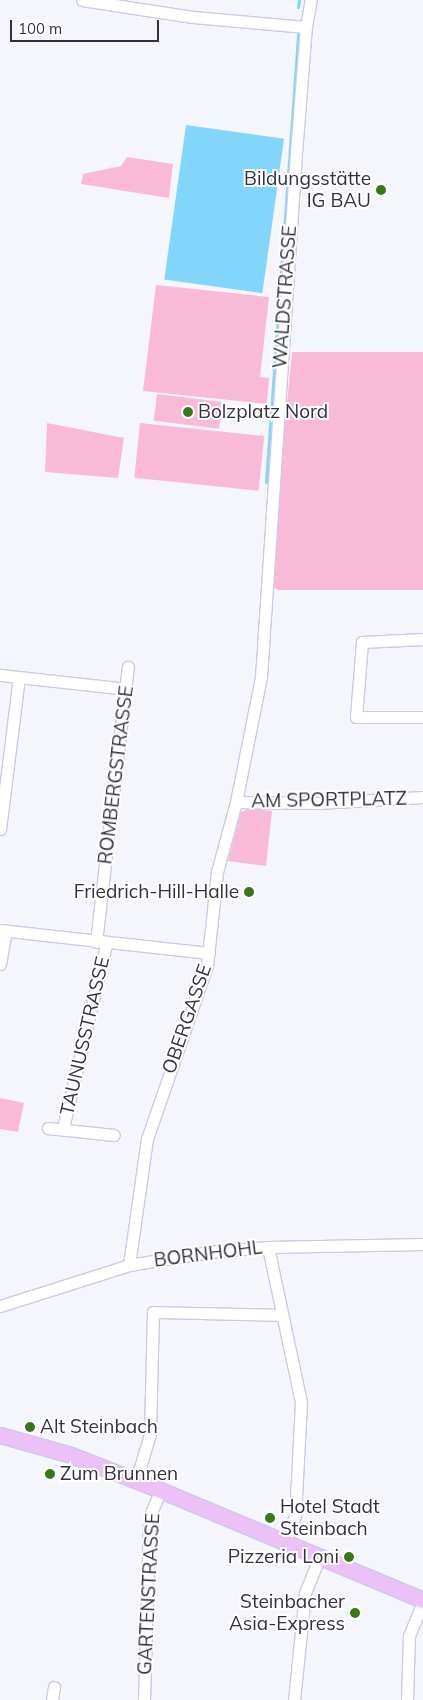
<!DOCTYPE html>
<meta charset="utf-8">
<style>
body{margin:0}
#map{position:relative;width:423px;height:1700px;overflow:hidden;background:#f5f5fc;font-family:Mulish,sans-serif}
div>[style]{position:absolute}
.green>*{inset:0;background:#f9bad8;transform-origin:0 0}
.water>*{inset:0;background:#82d6fb;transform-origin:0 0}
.stream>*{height:3px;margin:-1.5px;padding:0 1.5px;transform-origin:1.5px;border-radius:1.5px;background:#82d6fb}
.roads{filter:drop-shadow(1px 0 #cbc9e9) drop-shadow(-1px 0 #cbc9e9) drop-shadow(0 1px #cbc9e9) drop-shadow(0 -1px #cbc9e9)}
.minor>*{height:11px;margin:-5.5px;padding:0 5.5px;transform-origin:5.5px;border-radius:5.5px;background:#fff}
.major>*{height:15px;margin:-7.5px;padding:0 7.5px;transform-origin:7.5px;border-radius:7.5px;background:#ecc1f7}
.dots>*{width:14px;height:14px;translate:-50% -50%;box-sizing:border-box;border:2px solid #fff;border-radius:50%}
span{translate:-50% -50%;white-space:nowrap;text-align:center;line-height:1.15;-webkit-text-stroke:4px #fff;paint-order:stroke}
.poi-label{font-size:19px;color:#31303c}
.right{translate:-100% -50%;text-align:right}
.left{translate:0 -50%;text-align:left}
.street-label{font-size:19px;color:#31303c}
.scale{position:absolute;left:10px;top:20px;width:149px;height:22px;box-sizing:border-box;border:2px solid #31303c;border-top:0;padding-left:6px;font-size:15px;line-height:18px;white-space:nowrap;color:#31303c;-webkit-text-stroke:4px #fff;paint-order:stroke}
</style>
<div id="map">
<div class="green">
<div style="clip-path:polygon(127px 157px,173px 164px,169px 198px,81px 184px,83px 174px,121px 166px)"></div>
<div style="clip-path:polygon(156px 285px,269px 297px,260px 377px,269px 378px,267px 404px,143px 391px)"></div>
<div style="clip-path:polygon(292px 352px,423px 352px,423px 590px,279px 590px,269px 586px)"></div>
<div style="left:157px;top:394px;width:66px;height:27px;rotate:7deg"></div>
<div style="clip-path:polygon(47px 423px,124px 438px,118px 478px,45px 472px)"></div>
<div style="left:140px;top:423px;width:125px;height:55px;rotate:6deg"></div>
<div style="clip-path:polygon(251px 808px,272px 811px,266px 866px,228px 861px,241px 812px)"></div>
<div style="clip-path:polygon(0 1098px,24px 1103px,18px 1132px,0 1129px)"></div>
</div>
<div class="water">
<div style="left:186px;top:125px;width:99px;height:156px;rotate:8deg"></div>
</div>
<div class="stream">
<div style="left:298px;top:7px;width:7px;rotate:-82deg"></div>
<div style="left:266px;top:482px;width:449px;rotate:-85.9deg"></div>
</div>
<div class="roads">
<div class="minor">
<div style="left:82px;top:0;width:112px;rotate:8.7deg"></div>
<div style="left:193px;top:17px;width:113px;rotate:5.1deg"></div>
<div style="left:423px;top:639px;width:61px;rotate:177.2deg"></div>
<div style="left:362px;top:642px;width:75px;rotate:94.6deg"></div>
<div style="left:356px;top:717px;width:67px"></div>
<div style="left:0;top:675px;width:127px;rotate:6.3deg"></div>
<div style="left:236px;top:802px;width:82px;rotate:0.7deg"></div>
<div style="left:318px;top:803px;width:105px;rotate:-3.3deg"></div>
<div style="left:0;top:829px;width:153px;rotate:-82.9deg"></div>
<div style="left:0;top:930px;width:210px;rotate:6.3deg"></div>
<div style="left:96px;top:942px;width:277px;rotate:-83.4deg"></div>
<div style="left:0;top:964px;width:34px;rotate:-80deg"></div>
<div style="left:48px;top:1128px;width:66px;rotate:6.1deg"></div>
<div style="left:63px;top:1128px;width:189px;rotate:-76.8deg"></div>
<div style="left:268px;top:1247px;width:158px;rotate:78deg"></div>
<div style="left:301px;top:1402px;width:114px;rotate:93deg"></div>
<div style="left:295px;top:1516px;width:29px;rotate:112deg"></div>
<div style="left:129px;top:1265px;width:127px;rotate:-81.9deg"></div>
<div style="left:147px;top:1139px;width:183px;rotate:-70.9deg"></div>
<div style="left:207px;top:966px;width:95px;rotate:-83.9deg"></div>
<div style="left:217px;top:872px;width:73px;rotate:-74.8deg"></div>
<div style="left:236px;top:802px;width:127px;rotate:-78.7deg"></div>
<div style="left:261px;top:677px;width:525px;rotate:-86.18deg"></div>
<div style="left:296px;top:153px;width:126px;rotate:-85.5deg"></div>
<div style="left:306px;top:27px;width:27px;rotate:-80deg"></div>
<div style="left:0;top:1306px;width:135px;rotate:-17.6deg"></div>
<div style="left:129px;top:1265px;width:81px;rotate:-9.2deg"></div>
<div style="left:209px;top:1252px;width:59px;rotate:-4.8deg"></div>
<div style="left:268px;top:1247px;width:155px;rotate:-1.1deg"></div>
<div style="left:136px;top:1481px;width:49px;rotate:-73.4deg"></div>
<div style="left:150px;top:1434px;width:122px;rotate:-88.6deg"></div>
<div style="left:153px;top:1312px;width:128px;rotate:1.3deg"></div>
<div style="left:52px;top:1700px;width:13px;rotate:-81deg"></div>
<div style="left:144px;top:1700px;width:183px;rotate:-88.4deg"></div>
<div style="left:149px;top:1517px;width:30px;rotate:-66deg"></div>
<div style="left:294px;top:1700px;width:108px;rotate:-84.1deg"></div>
<div style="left:305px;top:1593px;width:38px;rotate:-68deg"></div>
<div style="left:407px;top:1700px;width:64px;rotate:-88.2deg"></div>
<div style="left:409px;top:1636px;width:37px;rotate:-68deg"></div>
</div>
<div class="major">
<div style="left:0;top:1435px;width:74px;rotate:15.7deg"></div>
<div style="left:71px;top:1455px;width:88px;rotate:21.3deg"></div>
<div style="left:153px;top:1487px;width:293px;rotate:22.7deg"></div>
</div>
</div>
<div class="dots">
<div style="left:381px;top:190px;background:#397814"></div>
<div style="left:188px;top:412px;background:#397814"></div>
<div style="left:249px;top:892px;background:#397814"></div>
<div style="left:30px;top:1427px;background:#397814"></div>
<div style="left:50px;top:1474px;background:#397814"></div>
<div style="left:270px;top:1518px;background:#397814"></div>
<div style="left:349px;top:1557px;background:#397814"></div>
<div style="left:355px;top:1613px;background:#397814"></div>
</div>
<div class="poi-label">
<span class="right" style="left:371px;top:190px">Bildungsstätte<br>IG BAU</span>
<span class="left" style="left:198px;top:412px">Bolzplatz Nord</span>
<span class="right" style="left:239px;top:892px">Friedrich-Hill-Halle</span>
<span class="left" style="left:40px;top:1427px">Alt Steinbach</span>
<span class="left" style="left:60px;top:1474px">Zum Brunnen</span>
<span class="left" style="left:280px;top:1518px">Hotel Stadt<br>Steinbach</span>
<span class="right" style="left:339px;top:1557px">Pizzeria Loni</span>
<span class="right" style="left:345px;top:1613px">Steinbacher<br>Asia-Express</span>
</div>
<div class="street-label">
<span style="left:285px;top:297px;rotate:-86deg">WALDSTRASSE</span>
<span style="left:116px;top:775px;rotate:-83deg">ROMBERGSTRASSE</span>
<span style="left:329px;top:800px;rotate:-1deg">AM SPORTPLATZ</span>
<span style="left:187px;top:1019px;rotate:-71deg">OBERGASSE</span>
<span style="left:85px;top:1036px;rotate:-77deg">TAUNUSSTRASSE</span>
<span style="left:208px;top:1254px;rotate:-7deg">BORNHOHL</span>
<span style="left:149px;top:1594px;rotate:-87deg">GARTENSTRASSE</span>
</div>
<div class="scale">100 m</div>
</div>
